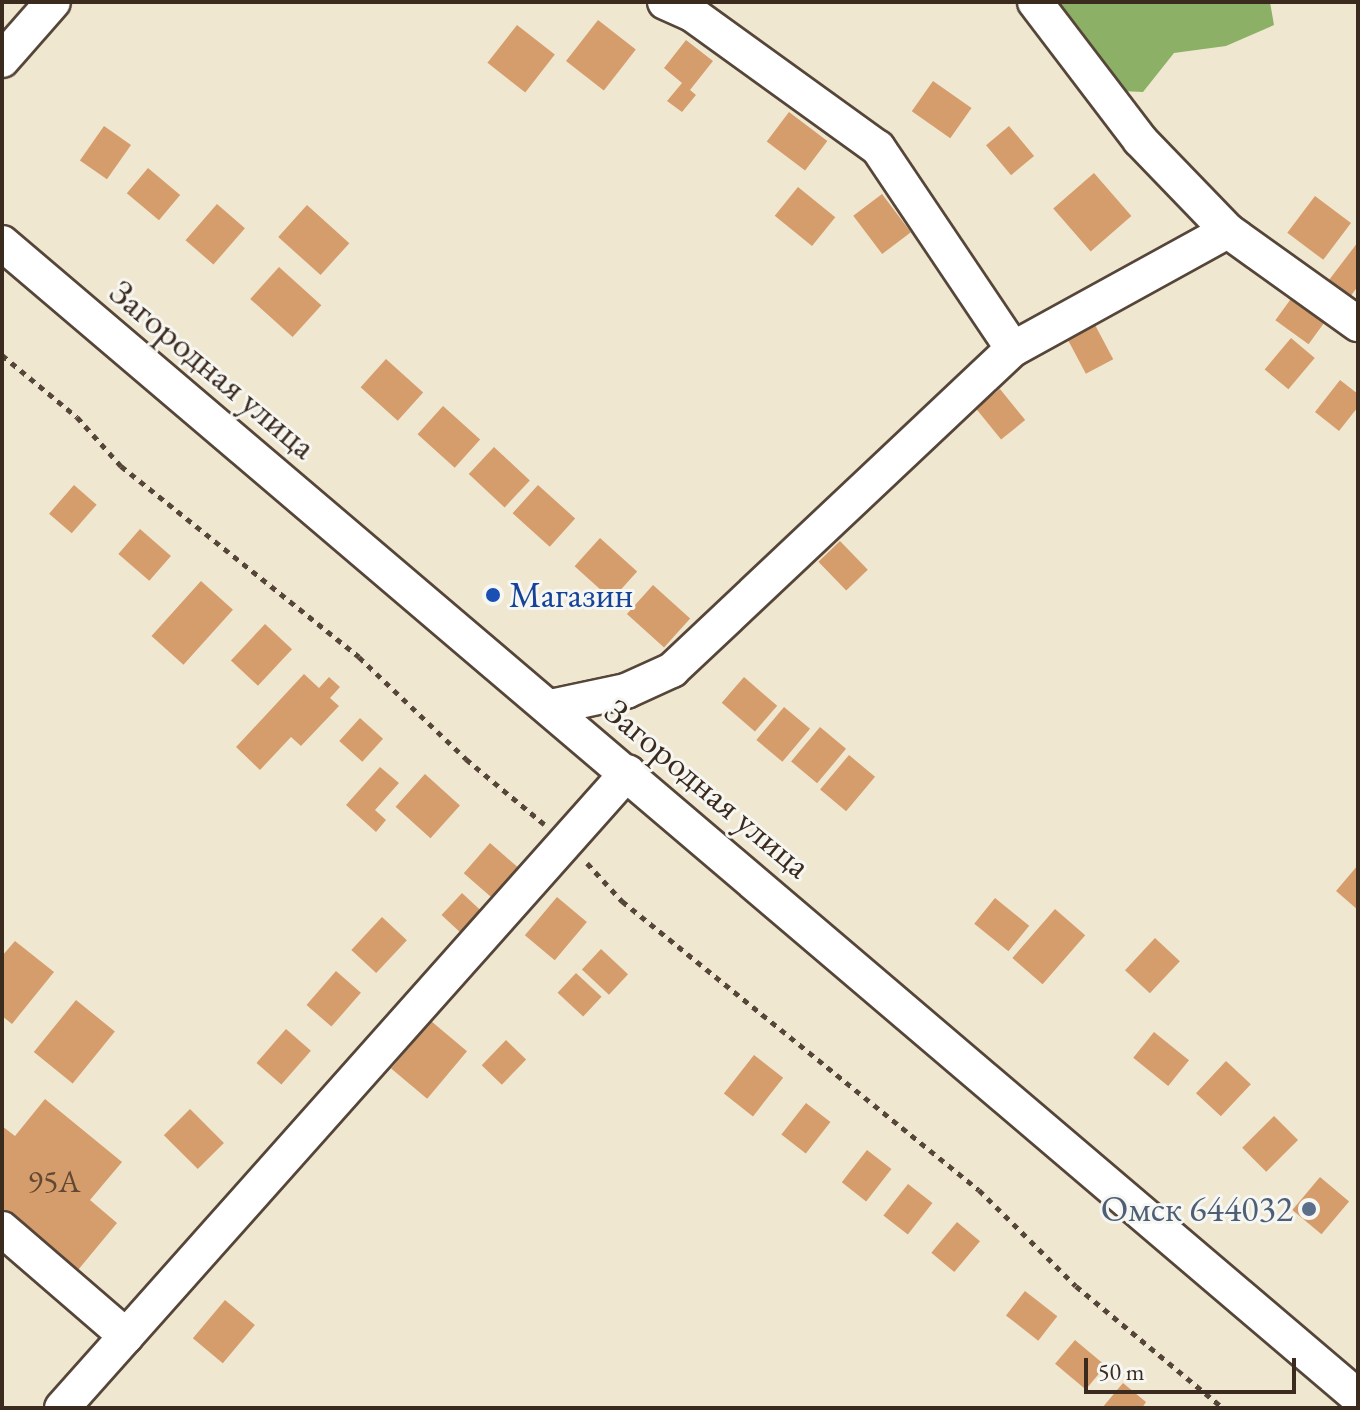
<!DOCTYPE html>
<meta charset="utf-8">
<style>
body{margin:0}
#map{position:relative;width:1360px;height:1410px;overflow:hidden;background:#f0e7d1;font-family:"EB Garamond",serif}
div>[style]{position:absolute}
.forest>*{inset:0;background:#8cb166}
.building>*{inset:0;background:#d69d6c;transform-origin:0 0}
.path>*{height:5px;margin-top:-2.5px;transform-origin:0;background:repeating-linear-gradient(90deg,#564639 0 6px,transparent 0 12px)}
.roads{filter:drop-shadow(2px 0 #564639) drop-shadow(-2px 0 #564639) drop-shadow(0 2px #564639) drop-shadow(0 -2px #564639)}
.minor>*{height:34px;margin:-17px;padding:0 17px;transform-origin:17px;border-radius:17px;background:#fff}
.dots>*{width:22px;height:22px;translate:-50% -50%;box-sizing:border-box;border:4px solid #f6f6f2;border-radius:50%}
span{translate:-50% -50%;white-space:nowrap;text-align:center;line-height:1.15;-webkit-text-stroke:6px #f6f6f2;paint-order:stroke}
.number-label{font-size:32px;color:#624732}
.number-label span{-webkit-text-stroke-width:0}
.street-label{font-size:36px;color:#3b2a1e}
.transit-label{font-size:36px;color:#164399}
.left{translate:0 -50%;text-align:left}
.service-label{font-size:36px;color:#4e5e75}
.right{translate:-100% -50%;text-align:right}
.frame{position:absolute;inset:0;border:4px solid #3b2a1e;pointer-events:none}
.scale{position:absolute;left:1084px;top:1358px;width:212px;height:36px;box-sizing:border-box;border:4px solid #3b2a1e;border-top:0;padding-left:10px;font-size:24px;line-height:28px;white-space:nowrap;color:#3b2a1e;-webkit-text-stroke:6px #f6f6f2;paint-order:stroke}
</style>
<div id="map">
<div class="forest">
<div style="clip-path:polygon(1059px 2px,1270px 2px,1274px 25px,1226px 46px,1174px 53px,1143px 92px,1121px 91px)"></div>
</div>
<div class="building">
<div style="left:598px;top:20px;width:48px;height:52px;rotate:38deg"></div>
<div style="left:517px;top:25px;width:48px;height:48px;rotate:38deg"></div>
<div style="clip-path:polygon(686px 40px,713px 61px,690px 90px,696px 95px,682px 112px,667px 101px,682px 83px,664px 68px)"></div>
<div style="left:933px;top:81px;width:47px;height:37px;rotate:35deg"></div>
<div style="left:789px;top:112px;width:48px;height:37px;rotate:37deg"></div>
<div style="left:104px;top:126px;width:33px;height:42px;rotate:35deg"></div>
<div style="left:1009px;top:126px;width:39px;height:30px;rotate:50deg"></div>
<div style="left:148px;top:168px;width:42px;height:33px;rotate:40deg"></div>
<div style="left:1094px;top:173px;width:57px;height:54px;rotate:49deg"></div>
<div style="left:798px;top:187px;width:48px;height:37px;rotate:39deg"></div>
<div style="left:882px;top:194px;width:48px;height:36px;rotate:53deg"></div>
<div style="left:1315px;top:196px;width:45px;height:46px;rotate:37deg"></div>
<div style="left:217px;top:204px;width:37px;height:48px;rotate:41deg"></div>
<div style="left:307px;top:205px;width:57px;height:43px;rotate:42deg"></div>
<div style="clip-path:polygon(1358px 242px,1358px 286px,1350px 297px,1329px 280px)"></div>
<div style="left:279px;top:267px;width:57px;height:43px;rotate:42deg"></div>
<div style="left:1293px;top:296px;width:41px;height:30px;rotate:36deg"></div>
<div style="left:1094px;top:323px;width:41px;height:31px;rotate:62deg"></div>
<div style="left:1291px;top:338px;width:31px;height:41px;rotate:40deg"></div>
<div style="left:386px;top:359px;width:50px;height:38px;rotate:42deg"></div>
<div style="clip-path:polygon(1340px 380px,1358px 394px,1358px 407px,1339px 431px,1315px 412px)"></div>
<div style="left:1000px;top:389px;width:40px;height:31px;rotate:51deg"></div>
<div style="left:443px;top:406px;width:50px;height:38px;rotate:42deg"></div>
<div style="left:494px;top:447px;width:49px;height:37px;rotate:43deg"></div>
<div style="left:74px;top:485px;width:30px;height:38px;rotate:41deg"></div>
<div style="left:538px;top:485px;width:50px;height:38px;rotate:42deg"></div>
<div style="left:140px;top:529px;width:41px;height:33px;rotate:41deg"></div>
<div style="left:600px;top:538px;width:50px;height:38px;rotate:42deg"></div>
<div style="left:840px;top:541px;width:40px;height:30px;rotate:46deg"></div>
<div style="left:201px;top:581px;width:43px;height:74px;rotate:42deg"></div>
<div style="left:653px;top:585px;width:50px;height:39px;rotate:42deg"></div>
<div style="left:265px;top:624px;width:37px;height:50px;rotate:43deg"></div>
<div style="clip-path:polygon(304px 674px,319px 688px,329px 677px,340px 687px,330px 698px,339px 706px,301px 746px,291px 737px,260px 770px,236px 747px)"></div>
<div style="left:744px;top:677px;width:44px;height:34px;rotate:41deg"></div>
<div style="left:784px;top:707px;width:34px;height:43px;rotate:40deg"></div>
<div style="left:360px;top:718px;width:31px;height:31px;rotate:42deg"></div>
<div style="left:820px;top:727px;width:34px;height:45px;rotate:40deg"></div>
<div style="left:849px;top:755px;width:34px;height:45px;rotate:40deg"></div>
<div style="clip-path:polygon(380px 767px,399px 783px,375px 810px,386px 820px,376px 832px,346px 805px)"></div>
<div style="left:425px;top:774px;width:47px;height:44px;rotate:42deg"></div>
<div style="left:490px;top:843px;width:40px;height:40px;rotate:41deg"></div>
<div style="clip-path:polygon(1358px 865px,1358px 910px,1336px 891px)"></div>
<div style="left:462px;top:893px;width:25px;height:30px;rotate:43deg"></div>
<div style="left:557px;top:897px;width:39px;height:50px;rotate:40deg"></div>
<div style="left:995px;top:898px;width:44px;height:33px;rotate:39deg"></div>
<div style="left:1055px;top:909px;width:40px;height:65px;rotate:41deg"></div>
<div style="left:382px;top:917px;width:34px;height:45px;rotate:43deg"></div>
<div style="left:1155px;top:938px;width:34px;height:44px;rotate:43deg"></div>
<div style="clip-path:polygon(15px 941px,54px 972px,12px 1024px,2px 1016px,2px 956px)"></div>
<div style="left:601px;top:949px;width:37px;height:28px;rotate:43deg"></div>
<div style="left:336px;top:971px;width:33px;height:45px;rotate:41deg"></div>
<div style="left:576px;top:973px;width:35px;height:27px;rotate:43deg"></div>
<div style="left:76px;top:1000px;width:50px;height:67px;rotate:39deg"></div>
<div style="left:431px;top:1021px;width:47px;height:62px;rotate:40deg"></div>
<div style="left:286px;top:1029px;width:33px;height:45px;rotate:41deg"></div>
<div style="left:1154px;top:1032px;width:45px;height:33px;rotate:39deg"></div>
<div style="left:506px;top:1040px;width:28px;height:35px;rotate:44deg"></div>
<div style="left:754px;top:1055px;width:37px;height:49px;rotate:38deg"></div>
<div style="left:1226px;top:1061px;width:34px;height:44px;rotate:43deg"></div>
<div style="clip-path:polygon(45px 1099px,122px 1162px,90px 1200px,117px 1223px,78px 1270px,2px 1208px,2px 1126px,15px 1136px)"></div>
<div style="left:806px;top:1103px;width:31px;height:40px;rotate:38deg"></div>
<div style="left:190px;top:1109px;width:48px;height:37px;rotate:45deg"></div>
<div style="left:1274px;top:1116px;width:34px;height:45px;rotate:45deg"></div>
<div style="left:867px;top:1150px;width:31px;height:41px;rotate:38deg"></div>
<div style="left:1320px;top:1177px;width:38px;height:43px;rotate:40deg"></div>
<div style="left:908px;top:1184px;width:31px;height:40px;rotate:38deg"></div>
<div style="left:957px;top:1222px;width:30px;height:40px;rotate:40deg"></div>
<div style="left:1025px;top:1291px;width:41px;height:31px;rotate:38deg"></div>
<div style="left:225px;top:1300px;width:39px;height:50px;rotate:40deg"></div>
<div style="left:1075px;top:1340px;width:40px;height:31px;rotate:40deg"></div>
<div style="clip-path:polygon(1123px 1383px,1146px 1402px,1142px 1408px,1102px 1408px)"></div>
</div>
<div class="path">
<div style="left:2px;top:355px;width:97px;rotate:39.6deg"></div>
<div style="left:77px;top:417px;width:66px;rotate:48.1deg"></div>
<div style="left:121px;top:466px;width:305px;rotate:38.7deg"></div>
<div style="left:359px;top:657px;width:148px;rotate:43.6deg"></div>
<div style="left:466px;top:759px;width:102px;rotate:39.8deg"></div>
<div style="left:587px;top:863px;width:52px;rotate:47.4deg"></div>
<div style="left:622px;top:901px;width:459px;rotate:39deg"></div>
<div style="left:979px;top:1190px;width:136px;rotate:44.7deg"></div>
<div style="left:1076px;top:1286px;width:191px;rotate:39.7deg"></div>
</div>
<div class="roads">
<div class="minor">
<div style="left:665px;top:2px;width:30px;rotate:24deg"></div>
<div style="left:692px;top:14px;width:229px;rotate:35.8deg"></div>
<div style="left:878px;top:148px;width:242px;rotate:56.1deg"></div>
<div style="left:1035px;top:2px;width:173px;rotate:52.7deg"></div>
<div style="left:1140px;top:140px;width:127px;rotate:46deg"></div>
<div style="left:1228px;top:231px;width:160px;rotate:35.6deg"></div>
<div style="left:2px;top:60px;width:77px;rotate:-48.7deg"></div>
<div style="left:2px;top:243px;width:1781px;rotate:40.4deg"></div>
<div style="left:551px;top:707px;width:77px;rotate:-12deg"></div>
<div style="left:626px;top:691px;width:51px;rotate:-24.5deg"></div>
<div style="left:672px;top:670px;width:468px;rotate:-43.3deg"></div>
<div style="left:1013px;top:349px;width:245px;rotate:-28.8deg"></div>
<div style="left:2px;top:1229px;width:164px;rotate:40.8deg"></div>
<div style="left:62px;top:1408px;width:851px;rotate:-48.33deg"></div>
</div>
</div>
<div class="dots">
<div style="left:493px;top:595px;background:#1a4fb4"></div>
<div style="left:1309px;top:1209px;background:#5c6f8a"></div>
</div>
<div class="number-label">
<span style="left:54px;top:1181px">95А</span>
</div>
<div class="street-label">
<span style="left:213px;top:369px;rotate:40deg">Загородная улица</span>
<span style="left:708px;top:788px;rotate:40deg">Загородная улица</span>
</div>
<div class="transit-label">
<span class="left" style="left:509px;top:595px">Магазин</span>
</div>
<div class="service-label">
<span class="right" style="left:1293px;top:1209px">Омск 644032</span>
</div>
<div class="frame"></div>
<div class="scale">50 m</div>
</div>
